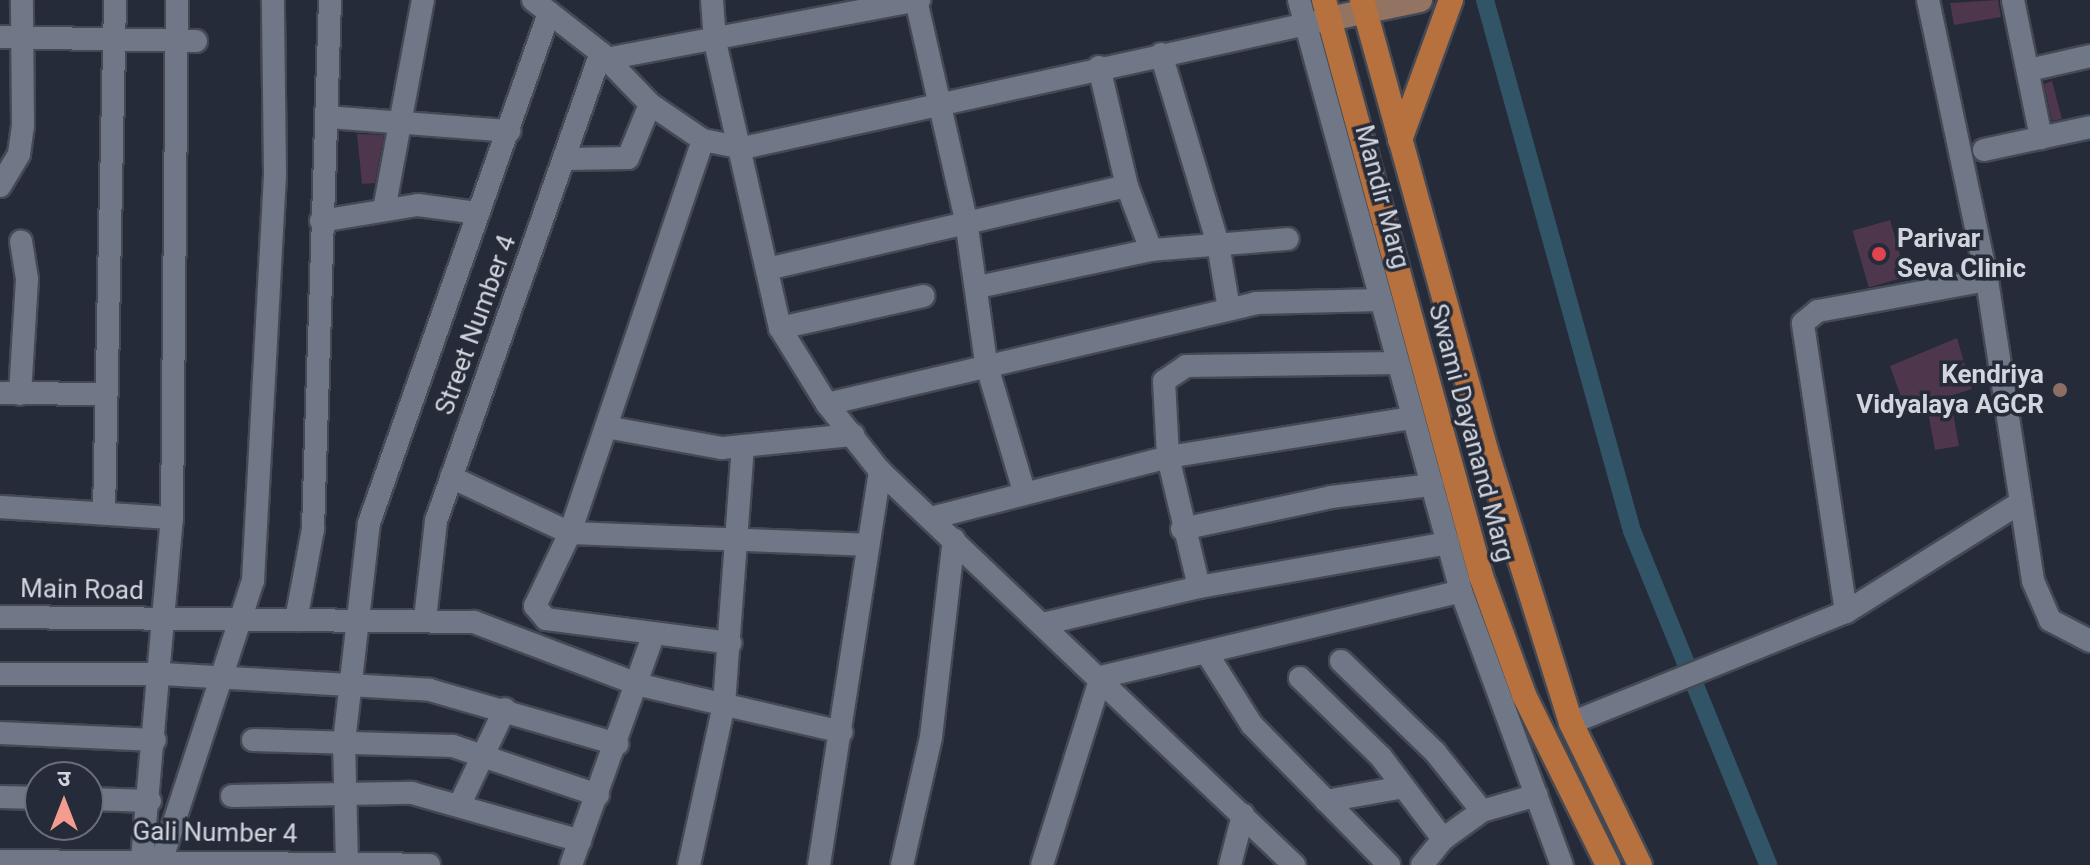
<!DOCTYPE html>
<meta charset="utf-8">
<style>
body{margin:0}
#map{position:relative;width:2090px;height:865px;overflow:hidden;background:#252b38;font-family:Roboto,"Noto Sans Devanagari",sans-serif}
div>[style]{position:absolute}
.canal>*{height:18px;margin:-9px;padding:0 9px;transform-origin:9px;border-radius:9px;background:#325467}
.building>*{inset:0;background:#4e364d;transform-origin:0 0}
.roads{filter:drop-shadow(2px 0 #454954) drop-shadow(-2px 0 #454954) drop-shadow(0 2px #454954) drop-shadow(0 -2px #454954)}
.street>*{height:22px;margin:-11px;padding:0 11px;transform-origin:11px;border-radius:11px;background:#707787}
.secondary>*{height:24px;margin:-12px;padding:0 12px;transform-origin:12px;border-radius:12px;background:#937462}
.primary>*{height:24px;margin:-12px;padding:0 12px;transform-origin:12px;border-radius:12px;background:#b6713e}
.dots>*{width:22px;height:22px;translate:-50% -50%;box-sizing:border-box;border:4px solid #252b38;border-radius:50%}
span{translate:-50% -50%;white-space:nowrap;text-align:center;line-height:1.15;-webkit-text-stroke:7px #252b38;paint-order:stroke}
.street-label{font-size:26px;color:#d1d5de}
.poi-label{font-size:26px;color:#d1d5de;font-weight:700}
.left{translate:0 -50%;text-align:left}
.right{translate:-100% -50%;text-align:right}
.north{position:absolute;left:24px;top:761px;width:80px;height:80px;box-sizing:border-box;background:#252b38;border:2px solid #6a6f7a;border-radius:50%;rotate:0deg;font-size:22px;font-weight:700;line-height:32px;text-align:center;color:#d1d5de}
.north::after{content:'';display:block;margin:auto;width:28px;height:36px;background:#f59c91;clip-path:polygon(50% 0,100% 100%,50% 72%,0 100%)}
</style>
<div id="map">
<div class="canal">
<div style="left:1485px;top:0;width:551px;rotate:74.53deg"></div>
<div style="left:1632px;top:531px;width:361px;rotate:67.8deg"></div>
</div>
<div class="building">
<div style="clip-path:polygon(1998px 0,2001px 17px,1954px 25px,1950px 3px)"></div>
<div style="clip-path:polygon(2052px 81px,2062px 119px,2052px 121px,2044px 84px)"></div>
<div style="clip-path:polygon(357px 134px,384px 135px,375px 183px,362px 184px)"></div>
<div style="left:1890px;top:220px;width:59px;height:39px;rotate:74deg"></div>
<div style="clip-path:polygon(1957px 338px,1972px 389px,1950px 396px,1959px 446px,1935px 450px,1926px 401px,1905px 408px,1890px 366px)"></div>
</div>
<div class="roads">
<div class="street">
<div style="left:533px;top:0;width:86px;rotate:37.9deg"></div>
<div style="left:601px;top:53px;width:71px;rotate:46.1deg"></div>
<div style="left:650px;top:104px;width:64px;rotate:34.2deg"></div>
<div style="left:703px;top:140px;width:41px;rotate:11.3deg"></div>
<div style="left:743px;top:148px;width:591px;rotate:-12.41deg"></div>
<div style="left:712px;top:0;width:42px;rotate:85.9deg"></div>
<div style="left:715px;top:42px;width:293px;rotate:77.2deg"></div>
<div style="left:780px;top:328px;width:89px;rotate:58.3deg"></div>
<div style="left:827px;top:404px;width:85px;rotate:51.7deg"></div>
<div style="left:880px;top:471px;width:572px;rotate:43.58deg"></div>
<div style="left:916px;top:0;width:226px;rotate:77.2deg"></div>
<div style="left:966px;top:220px;width:144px;rotate:82deg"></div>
<div style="left:986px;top:363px;width:134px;rotate:73.5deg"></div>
<div style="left:1299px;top:0;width:613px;rotate:74.67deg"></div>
<div style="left:1461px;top:591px;width:292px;rotate:69.8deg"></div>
<div style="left:1928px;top:0;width:286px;rotate:78.1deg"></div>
<div style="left:1987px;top:280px;width:304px;rotate:81.3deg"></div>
<div style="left:2033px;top:581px;width:43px;rotate:66.4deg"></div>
<div style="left:2050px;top:620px;width:45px;rotate:27.7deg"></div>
<div style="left:2013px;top:0;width:141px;rotate:78.5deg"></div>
<div style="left:0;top:37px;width:196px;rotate:1.2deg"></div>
<div style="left:1161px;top:54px;width:198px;rotate:73.3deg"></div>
<div style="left:1218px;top:244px;width:66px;rotate:80.4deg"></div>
<div style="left:606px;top:59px;width:319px;rotate:-10.7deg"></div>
<div style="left:1099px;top:67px;width:122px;rotate:76.8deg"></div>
<div style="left:1127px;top:186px;width:68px;rotate:69.4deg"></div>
<div style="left:2029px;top:70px;width:63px;rotate:-12.9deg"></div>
<div style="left:327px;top:117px;width:183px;rotate:4.4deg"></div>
<div style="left:703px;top:140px;width:415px;rotate:108.7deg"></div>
<div style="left:570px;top:533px;width:81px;rotate:115.6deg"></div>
<div style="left:535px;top:606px;width:17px;rotate:50deg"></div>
<div style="left:546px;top:619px;width:186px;rotate:7.4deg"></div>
<div style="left:1984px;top:150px;width:108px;rotate:-12.2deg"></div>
<div style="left:566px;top:159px;width:62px;rotate:-0.9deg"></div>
<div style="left:628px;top:158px;width:58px;rotate:-67.8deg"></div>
<div style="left:0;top:186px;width:37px;rotate:-59deg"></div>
<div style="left:19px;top:154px;width:28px;rotate:-82deg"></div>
<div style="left:23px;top:126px;width:126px;rotate:-90.5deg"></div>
<div style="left:384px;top:210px;width:214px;rotate:-79.5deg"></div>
<div style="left:321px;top:221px;width:98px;rotate:-9.4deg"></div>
<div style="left:418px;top:205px;width:61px;rotate:7.6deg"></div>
<div style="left:767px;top:269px;width:369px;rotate:-13deg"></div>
<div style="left:978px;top:287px;width:177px;rotate:-12.1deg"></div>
<div style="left:1151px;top:250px;width:137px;rotate:-4.6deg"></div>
<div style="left:780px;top:328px;width:147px;rotate:-12.6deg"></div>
<div style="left:0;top:393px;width:106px;rotate:0.5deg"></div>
<div style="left:20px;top:394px;width:115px;rotate:-86.5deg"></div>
<div style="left:27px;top:279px;width:38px;rotate:-99deg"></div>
<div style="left:827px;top:404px;width:441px;rotate:-13.2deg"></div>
<div style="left:1256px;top:303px;width:125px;rotate:-1.4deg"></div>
<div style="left:606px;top:427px;width:118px;rotate:10.3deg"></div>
<div style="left:722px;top:448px;width:132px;rotate:-5.7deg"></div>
<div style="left:451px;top:477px;width:132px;rotate:25.2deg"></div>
<div style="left:570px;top:533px;width:297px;rotate:2.3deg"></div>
<div style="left:0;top:507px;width:172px;rotate:3.7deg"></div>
<div style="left:104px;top:513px;width:513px;rotate:-88.77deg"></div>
<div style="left:931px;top:518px;width:245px;rotate:-14.4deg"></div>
<div style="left:1168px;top:457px;width:247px;rotate:-9.1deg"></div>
<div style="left:1182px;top:529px;width:152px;rotate:-12.1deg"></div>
<div style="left:1331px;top:497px;width:102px;rotate:-6.8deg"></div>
<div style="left:1199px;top:587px;width:134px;rotate:-103.4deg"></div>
<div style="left:1168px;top:457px;width:76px;rotate:-93deg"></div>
<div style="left:1164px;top:381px;width:27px;rotate:-34deg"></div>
<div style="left:1186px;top:366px;width:212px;rotate:-0.8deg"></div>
<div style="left:1846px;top:612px;width:292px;rotate:-98.5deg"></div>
<div style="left:1803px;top:323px;width:19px;rotate:-39deg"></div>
<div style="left:1818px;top:311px;width:172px;rotate:-10.4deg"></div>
<div style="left:0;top:617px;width:474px;rotate:0.6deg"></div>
<div style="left:474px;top:622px;width:178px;rotate:20.8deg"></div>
<div style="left:640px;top:685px;width:207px;rotate:13.1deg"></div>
<div style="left:425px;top:619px;width:99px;rotate:-83.6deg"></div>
<div style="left:436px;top:521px;width:496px;rotate:-70.6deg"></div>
<div style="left:296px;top:620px;width:93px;rotate:-79.4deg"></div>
<div style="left:313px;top:529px;width:529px;rotate:-88.16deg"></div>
<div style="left:1047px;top:623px;width:156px;rotate:-13.3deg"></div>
<div style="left:1199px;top:587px;width:253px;rotate:-10deg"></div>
<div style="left:1206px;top:652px;width:86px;rotate:57.8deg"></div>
<div style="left:1252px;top:725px;width:196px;rotate:45.6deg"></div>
<div style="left:1341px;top:661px;width:131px;rotate:44.1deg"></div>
<div style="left:1435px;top:752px;width:75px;rotate:51.5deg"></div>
<div style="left:0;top:674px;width:163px"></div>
<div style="left:163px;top:674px;width:267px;rotate:3.4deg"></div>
<div style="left:430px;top:690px;width:195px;rotate:16.1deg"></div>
<div style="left:1300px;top:678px;width:113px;rotate:44.3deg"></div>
<div style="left:1381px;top:757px;width:103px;rotate:52.9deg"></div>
<div style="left:1571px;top:723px;width:297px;rotate:-22deg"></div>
<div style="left:1846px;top:612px;width:203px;rotate:-32.1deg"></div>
<div style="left:0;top:733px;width:155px;rotate:2.6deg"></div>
<div style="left:253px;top:740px;width:200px;rotate:1.7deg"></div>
<div style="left:453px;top:746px;width:153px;rotate:18.7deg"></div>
<div style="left:232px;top:796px;width:180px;rotate:-1deg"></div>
<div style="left:412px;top:793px;width:175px;rotate:15.9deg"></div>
<div style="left:0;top:797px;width:40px;rotate:1.4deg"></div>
<div style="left:88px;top:799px;width:62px;rotate:1.8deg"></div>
<div style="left:1326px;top:801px;width:78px;rotate:-10.3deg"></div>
<div style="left:460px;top:804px;width:105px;rotate:-64.7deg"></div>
<div style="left:142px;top:859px;width:342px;rotate:-85deg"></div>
<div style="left:172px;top:518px;width:518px;rotate:-89.45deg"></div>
<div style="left:0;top:861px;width:429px;rotate:0.5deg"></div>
<div style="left:347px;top:864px;width:122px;rotate:-91.4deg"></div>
<div style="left:344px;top:742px;width:220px;rotate:-83.5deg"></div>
<div style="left:369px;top:523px;width:541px;rotate:-70.56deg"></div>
<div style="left:160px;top:865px;width:299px;rotate:-71.9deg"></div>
<div style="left:253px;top:581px;width:408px;rotate:-86.9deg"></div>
<div style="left:275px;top:174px;width:174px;rotate:-90.7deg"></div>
<div style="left:571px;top:865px;width:246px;rotate:-70.3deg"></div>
<div style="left:689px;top:865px;width:165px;rotate:-77.7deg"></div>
<div style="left:724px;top:704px;width:257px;rotate:-85.8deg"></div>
<div style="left:819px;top:865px;width:399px;rotate:-81.2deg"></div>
<div style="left:902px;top:865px;width:131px;rotate:-77.2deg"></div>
<div style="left:931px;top:737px;width:199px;rotate:-83.4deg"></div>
<div style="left:1042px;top:865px;width:197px;rotate:-72.6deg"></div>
<div style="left:1101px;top:677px;width:370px;rotate:-13.4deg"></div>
<div style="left:1230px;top:865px;width:52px;rotate:-75.4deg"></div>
<div style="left:1422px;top:865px;width:33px;rotate:-51deg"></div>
<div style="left:1443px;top:839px;width:48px;rotate:-35.7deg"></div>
<div style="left:1482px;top:811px;width:57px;rotate:-16.2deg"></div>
</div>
<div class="secondary">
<div style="left:1329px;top:19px;width:93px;rotate:-11.8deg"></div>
</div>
<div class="primary">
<div style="left:1324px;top:0;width:597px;rotate:74.75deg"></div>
<div style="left:1481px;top:576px;width:127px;rotate:70.1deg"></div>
<div style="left:1524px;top:695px;width:190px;rotate:63.7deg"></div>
<div style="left:1362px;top:0;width:467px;rotate:74.6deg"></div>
<div style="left:1486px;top:450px;width:286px;rotate:72.7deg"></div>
<div style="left:1571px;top:723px;width:158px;rotate:64.1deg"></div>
<div style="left:1400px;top:140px;width:149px;rotate:-70deg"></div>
</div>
</div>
<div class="dots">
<div style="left:1879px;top:254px;background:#e0444e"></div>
<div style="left:2060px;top:390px;background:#8d6e63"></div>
</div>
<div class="street-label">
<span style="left:1382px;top:197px;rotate:75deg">Mandir Marg</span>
<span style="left:476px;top:325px;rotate:-70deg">Street Number 4</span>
<span style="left:1471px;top:433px;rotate:75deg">Swami Dayanand Marg</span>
<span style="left:82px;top:590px;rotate:1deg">Main Road</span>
<span style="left:215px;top:833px;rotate:1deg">Gali Number 4</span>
</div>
<div class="poi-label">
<span class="left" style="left:1897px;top:254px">Parivar<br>Seva Clinic</span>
<span class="right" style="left:2044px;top:390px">Kendriya<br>Vidyalaya AGCR</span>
</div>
<div class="north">उ</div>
</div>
